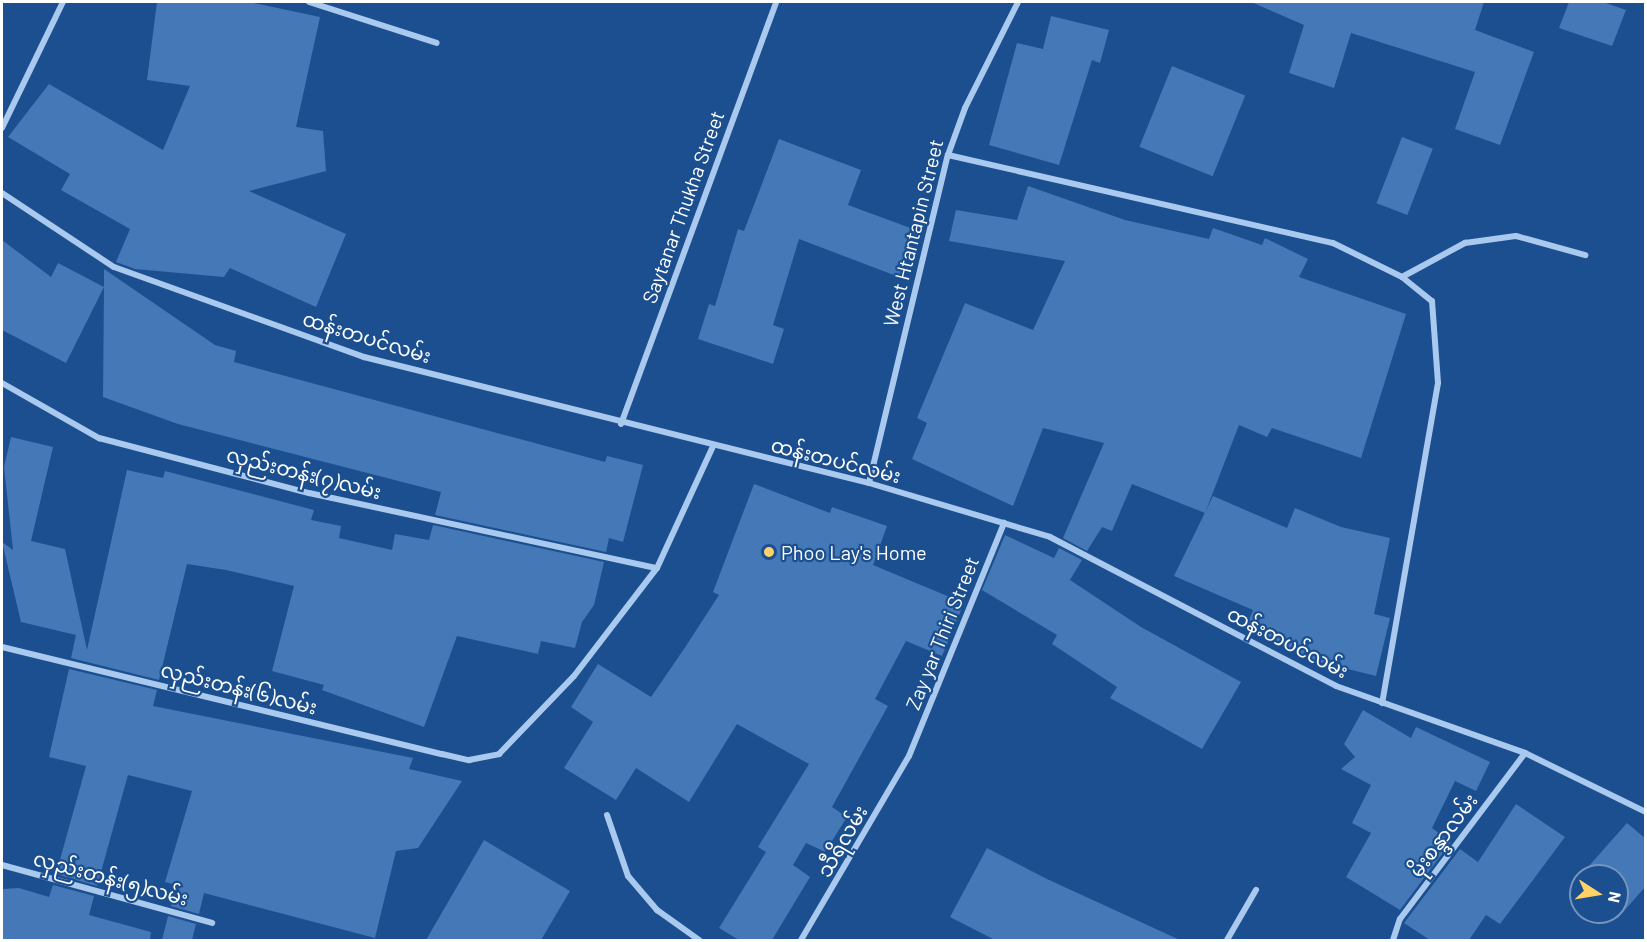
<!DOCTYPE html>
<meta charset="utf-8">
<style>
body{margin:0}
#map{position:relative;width:1647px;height:942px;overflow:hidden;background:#1b4f8f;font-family:Barlow,"Noto Sans Myanmar",sans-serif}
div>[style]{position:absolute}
.building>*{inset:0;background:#4478b7;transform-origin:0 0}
.street>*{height:6px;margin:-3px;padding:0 3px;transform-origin:3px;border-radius:3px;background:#a9c9ee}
.dots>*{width:16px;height:16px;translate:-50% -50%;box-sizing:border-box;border:3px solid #1b4f8f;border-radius:50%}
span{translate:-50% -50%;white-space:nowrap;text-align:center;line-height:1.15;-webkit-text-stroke:4.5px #1b4f8f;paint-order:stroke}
.street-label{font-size:20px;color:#fff}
.poi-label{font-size:20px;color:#fff}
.left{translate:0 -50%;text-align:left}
.frame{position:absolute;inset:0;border:3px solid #fff;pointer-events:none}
.north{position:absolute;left:1569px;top:864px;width:60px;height:60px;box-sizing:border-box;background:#1b4f8f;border:2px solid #7695bc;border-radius:50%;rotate:102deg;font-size:16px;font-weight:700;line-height:24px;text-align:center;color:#fff}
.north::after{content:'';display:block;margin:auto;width:21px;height:27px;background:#ffd166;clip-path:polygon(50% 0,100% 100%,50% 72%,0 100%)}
</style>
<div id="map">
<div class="building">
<div style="clip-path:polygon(157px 2px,249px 2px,320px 17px,296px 127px,323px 131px,326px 171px,249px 191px,346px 234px,316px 307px,230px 268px,224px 277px,135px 269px,116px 262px,130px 229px,61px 190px,70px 174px,8px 137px,49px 84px,163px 150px,190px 86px,147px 80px)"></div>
<div style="clip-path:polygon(1251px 2px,1484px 2px,1475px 30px,1534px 52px,1500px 145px,1455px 129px,1475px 72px,1351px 33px,1334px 88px,1289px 73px,1304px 25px)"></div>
<div style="clip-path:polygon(1569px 2px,1603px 2px,1626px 10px,1612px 46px,1559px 28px)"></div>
<div style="clip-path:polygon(1051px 16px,1109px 30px,1100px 63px,1092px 60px,1059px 165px,989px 145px,1017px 43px,1043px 49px)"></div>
<div style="left:1172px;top:66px;width:79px;height:87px;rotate:22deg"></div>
<div style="left:1402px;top:137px;width:33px;height:71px;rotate:21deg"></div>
<div style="clip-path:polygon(779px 139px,861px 170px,848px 205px,916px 230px,899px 277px,799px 239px,773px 325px,784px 329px,773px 364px,698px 339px,709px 304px,715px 306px,738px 229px,744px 231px)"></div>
<div style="clip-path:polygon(1028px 186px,1125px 220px,1209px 239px,1213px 228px,1262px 245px,1265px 238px,1308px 259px,1299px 277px,1406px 314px,1361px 458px,1272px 428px,1267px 437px,1239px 425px,1205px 513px,1132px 484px,1112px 531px,1102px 527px,1087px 551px,1063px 538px,1104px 443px,1043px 428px,1013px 506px,912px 459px,927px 423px,917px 418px,965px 303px,1033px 330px,1065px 261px,949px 241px,956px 210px,1017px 220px)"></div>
<div style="clip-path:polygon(2px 240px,51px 277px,58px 263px,104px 287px,104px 269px,215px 345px,236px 351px,234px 362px,605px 462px,607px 456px,643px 465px,623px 542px,609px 538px,606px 552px,435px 515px,441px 492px,178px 424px,103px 397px,104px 287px,66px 363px,2px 330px)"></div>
<div style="clip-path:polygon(11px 437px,53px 447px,31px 541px,65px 549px,87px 650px,127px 470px,163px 478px,165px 471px,314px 510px,311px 520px,341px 526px,339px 538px,392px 550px,395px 534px,429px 540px,433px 525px,604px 562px,594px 605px,582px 622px,575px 648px,541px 641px,538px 654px,457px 636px,424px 727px,322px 690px,324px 685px,272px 671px,294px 586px,226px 570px,187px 564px,159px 680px,71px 658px,76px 635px,21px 622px,2px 542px,13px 550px,4px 467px)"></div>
<div style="clip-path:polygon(754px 484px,830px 513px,832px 507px,887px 526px,873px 565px,964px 603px,942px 656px,906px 641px,875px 699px,888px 706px,832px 807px,847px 817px,825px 852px,806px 843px,793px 865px,810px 877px,772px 940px,739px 940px,719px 928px,766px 852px,758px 847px,809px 764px,737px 724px,689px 802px,636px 768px,616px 800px,564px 768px,593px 722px,571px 707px,598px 664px,651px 697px,684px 649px,719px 595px,713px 592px)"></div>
<div style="clip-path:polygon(1213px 496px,1287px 528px,1295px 508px,1341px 527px,1390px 538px,1374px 614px,1390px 618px,1376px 676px,1311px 660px,1246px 626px,1253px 610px,1174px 576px)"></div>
<div style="clip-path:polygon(1005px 535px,1054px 558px,1059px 548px,1082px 560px,1070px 580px,1141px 627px,1241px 682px,1202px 749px,1110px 698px,1117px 687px,1052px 644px,1057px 635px,982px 590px)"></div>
<div style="clip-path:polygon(69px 669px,157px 690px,153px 706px,413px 758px,409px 769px,462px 781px,418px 848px,396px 851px,375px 938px,204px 893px,199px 914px,171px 906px,176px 885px,165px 882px,192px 791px,128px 775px,97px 886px,56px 874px,86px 766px,49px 757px)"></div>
<div style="clip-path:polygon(1363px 710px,1411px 738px,1416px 727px,1490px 762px,1476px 791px,1455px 781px,1432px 828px,1451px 842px,1400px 910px,1346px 877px,1371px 833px,1352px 823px,1371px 785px,1341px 769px,1355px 757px,1344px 744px)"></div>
<div style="clip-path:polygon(1516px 804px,1565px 837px,1500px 924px,1486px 915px,1469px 940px,1430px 940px,1404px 923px,1460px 849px,1478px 862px)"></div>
<div style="clip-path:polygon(1627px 823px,1646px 839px,1646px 886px,1617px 919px,1617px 876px,1580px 876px)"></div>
<div style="clip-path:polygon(484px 840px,570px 891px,541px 940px,426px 940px)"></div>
<div style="clip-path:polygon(987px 848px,1047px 879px,1180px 940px,995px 940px,950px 917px)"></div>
<div style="clip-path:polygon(53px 885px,94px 896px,89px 915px,151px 932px,150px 940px,2px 940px,2px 889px,19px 888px,49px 897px)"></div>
<div style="clip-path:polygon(168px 916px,196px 924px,192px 940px,162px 940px)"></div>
</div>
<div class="street">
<div style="left:309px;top:2px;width:134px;rotate:17.8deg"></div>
<div style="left:2px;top:128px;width:140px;rotate:-64.2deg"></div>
<div style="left:948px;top:155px;width:395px;rotate:12.9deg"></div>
<div style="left:1333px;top:243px;width:77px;rotate:26.2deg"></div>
<div style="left:1402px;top:277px;width:38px;rotate:39deg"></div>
<div style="left:1432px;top:301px;width:82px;rotate:85.8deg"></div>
<div style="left:1438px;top:383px;width:325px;rotate:99.9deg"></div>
<div style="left:2px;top:193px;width:134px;rotate:33.5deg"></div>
<div style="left:114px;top:267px;width:266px;rotate:19.8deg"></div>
<div style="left:364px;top:357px;width:520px;rotate:14.01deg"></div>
<div style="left:869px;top:483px;width:189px;rotate:16.6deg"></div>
<div style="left:1050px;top:537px;width:322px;rotate:27.5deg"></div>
<div style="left:1336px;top:686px;width:201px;rotate:19.5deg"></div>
<div style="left:1525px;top:753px;width:135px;rotate:26deg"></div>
<div style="left:1402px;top:277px;width:72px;rotate:-28.4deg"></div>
<div style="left:1465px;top:243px;width:51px;rotate:-7.8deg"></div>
<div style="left:1516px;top:236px;width:72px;rotate:15.4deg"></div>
<div style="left:2px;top:383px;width:112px;rotate:29.6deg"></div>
<div style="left:99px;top:438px;width:217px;rotate:14.7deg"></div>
<div style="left:309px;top:493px;width:356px;rotate:12.2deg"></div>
<div style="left:621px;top:424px;width:450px;rotate:-69.8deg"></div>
<div style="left:869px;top:483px;width:337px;rotate:-76.5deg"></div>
<div style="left:948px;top:155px;width:50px;rotate:-70.1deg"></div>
<div style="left:965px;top:108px;width:119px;rotate:-63.4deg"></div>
<div style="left:2px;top:647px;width:453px;rotate:13.7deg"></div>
<div style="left:442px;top:754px;width:28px;rotate:13deg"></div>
<div style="left:469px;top:760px;width:31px;rotate:-11deg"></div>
<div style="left:499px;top:754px;width:108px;rotate:-46.1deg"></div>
<div style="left:574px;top:676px;width:136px;rotate:-52.5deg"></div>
<div style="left:657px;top:568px;width:134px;rotate:-65.3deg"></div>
<div style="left:607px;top:815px;width:65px;rotate:71deg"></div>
<div style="left:628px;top:876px;width:45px;rotate:49.5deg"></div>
<div style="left:657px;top:910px;width:52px;rotate:35.5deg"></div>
<div style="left:2px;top:865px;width:218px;rotate:15.4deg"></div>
<div style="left:801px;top:940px;width:213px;rotate:-59.6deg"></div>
<div style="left:909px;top:756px;width:252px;rotate:-67.8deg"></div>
<div style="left:1227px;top:940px;width:58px;rotate:-59.9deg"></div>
<div style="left:1393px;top:940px;width:22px;rotate:-72deg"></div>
<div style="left:1400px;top:919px;width:208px;rotate:-53deg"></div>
</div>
<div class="dots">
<div style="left:769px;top:552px;background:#ffd166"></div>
</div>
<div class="street-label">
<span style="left:683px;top:207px;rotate:-70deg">Saytanar Thukha Street</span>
<span style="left:913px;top:233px;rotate:-76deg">West Htantapin Street</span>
<span style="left:367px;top:337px;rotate:17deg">ထန်းတပင်လမ်း</span>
<span style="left:836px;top:460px;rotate:14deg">ထန်းတပင်လမ်း</span>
<span style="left:304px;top:473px;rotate:14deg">လှည်းတန်း(၇)လမ်း</span>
<span style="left:942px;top:633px;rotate:-68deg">Zay yar Thiri Street</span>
<span style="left:1288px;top:642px;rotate:27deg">ထန်းတပင်လမ်း</span>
<span style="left:239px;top:688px;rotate:14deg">လှည်းတန်း(၆)လမ်း</span>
<span style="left:1443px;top:835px;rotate:-53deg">မိုးစန္ဒာလမ်း</span>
<span style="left:842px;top:841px;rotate:-60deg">သီရိလမ်း</span>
<span style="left:111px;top:878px;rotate:15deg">လှည်းတန်း(၅)လမ်း</span>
</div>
<div class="poi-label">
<span class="left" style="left:781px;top:552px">Phoo Lay's Home</span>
</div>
<div class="frame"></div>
<div class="north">N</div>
</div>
